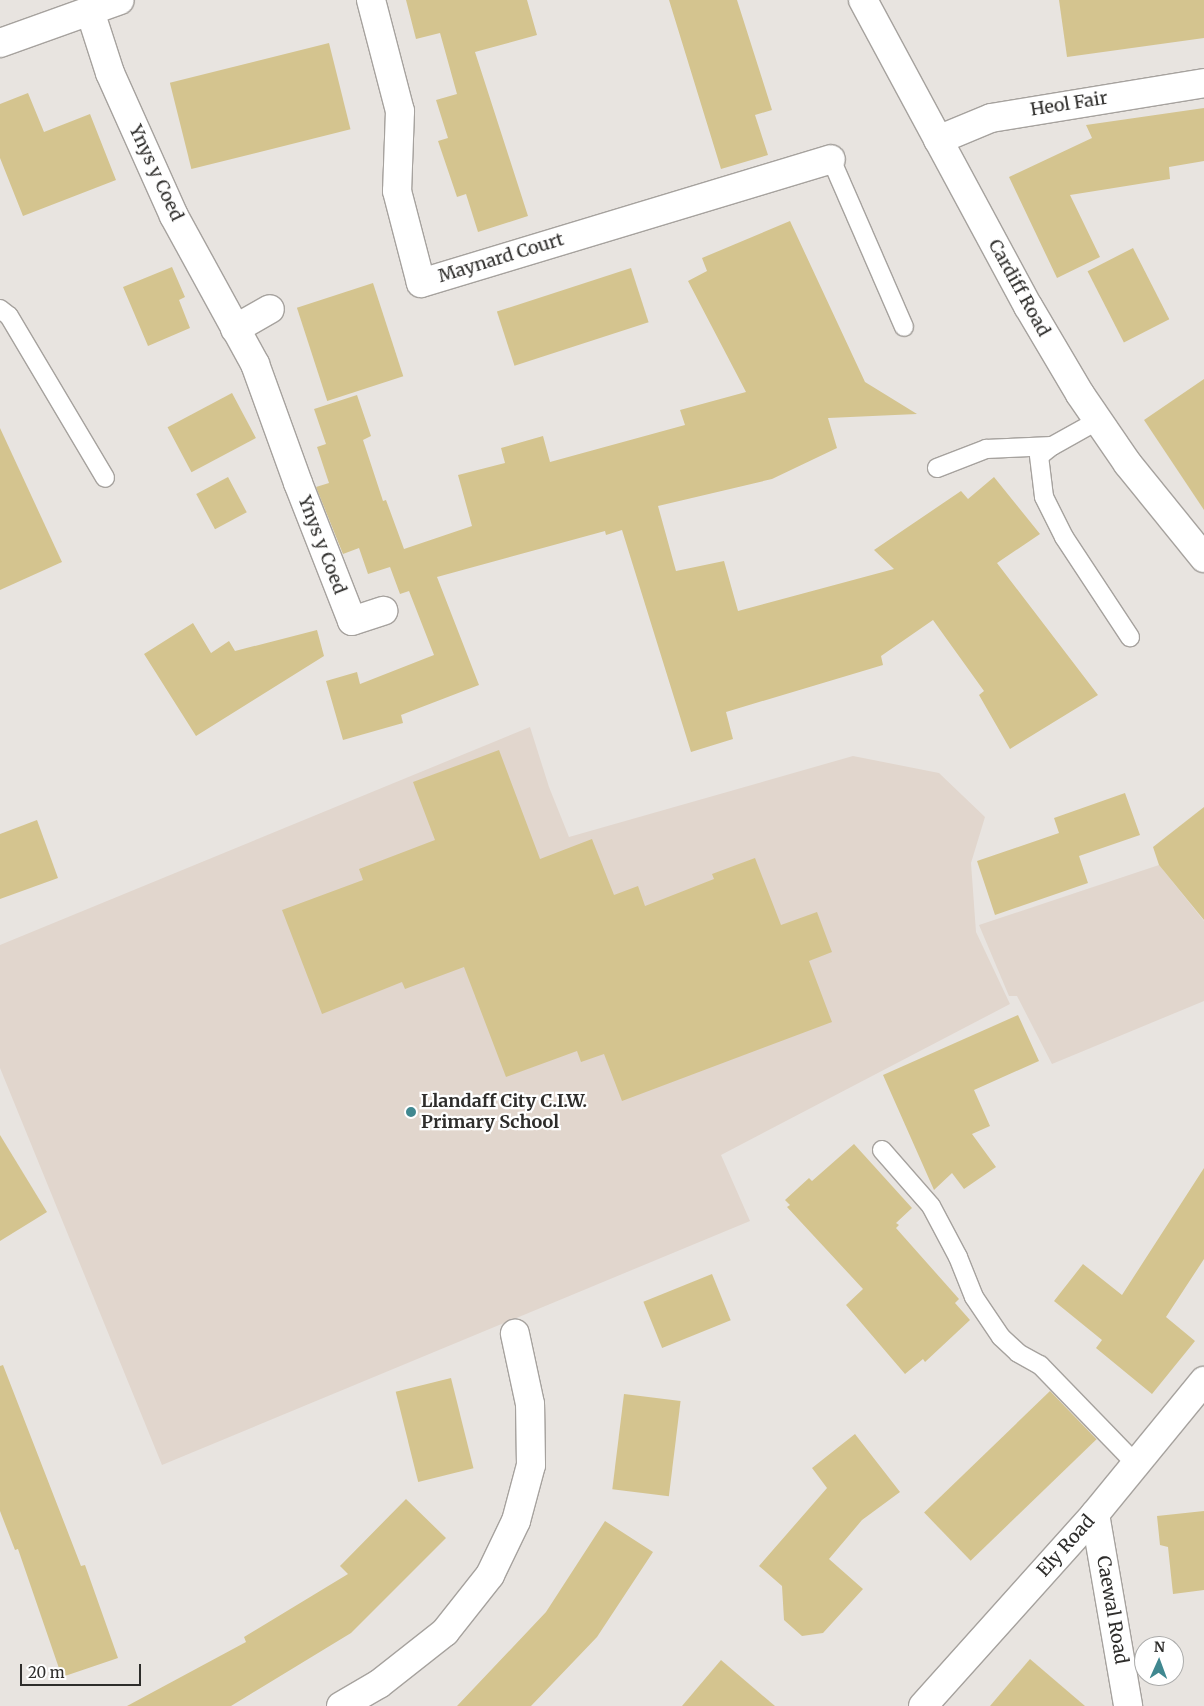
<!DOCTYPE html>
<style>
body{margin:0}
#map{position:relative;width:1204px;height:1706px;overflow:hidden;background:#e8e4e0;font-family:Merriweather,serif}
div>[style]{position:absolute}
.built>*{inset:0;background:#e1d6cd}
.building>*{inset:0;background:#d4c48f;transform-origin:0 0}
.roads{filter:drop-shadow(1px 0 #a6a29e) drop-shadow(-1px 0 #a6a29e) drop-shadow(0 1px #a6a29e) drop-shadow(0 -1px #a6a29e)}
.lane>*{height:18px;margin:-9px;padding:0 9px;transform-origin:9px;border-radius:9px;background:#fff}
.street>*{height:28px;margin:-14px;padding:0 14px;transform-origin:14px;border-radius:14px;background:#fff}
.secondary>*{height:28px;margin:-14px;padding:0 14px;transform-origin:14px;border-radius:14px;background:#fff}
.primary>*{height:28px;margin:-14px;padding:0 14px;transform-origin:14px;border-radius:14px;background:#fff}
.dots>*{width:14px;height:14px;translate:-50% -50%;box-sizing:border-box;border:2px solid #fff;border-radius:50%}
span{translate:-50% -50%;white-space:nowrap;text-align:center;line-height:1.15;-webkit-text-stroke:4.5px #fff;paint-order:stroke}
.street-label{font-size:18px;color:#2e2d2b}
.poi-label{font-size:18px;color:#2e2d2b;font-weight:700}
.left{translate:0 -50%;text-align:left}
.north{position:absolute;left:1134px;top:1636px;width:50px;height:50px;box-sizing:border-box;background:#fff;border:1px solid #ababaa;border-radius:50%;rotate:2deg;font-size:14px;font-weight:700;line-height:20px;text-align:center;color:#2e2d2b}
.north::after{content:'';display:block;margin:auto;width:18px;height:22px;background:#408890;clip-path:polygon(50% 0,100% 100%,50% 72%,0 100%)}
.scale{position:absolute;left:20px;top:1664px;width:121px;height:22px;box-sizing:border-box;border:2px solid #2e2d2b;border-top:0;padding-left:6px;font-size:15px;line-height:18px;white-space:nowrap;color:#2e2d2b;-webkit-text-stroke:4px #fff;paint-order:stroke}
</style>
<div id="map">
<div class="built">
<div style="clip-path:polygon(530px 727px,549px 787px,569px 837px,853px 756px,939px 773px,985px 817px,971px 863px,976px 932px,1010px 1004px,721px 1155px,750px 1221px,162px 1465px,0 1068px,0 945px)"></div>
<div style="clip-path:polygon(1159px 865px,1204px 921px,1204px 1001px,1052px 1064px,1017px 996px,1009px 996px,979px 925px)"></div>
</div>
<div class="building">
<div style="clip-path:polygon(406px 0,527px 0,537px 35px,475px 52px,528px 216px,478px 232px,466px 194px,457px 197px,438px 141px,448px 138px,436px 100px,457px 94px,440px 33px,416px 39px)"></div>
<div style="clip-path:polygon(669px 0,737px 0,772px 110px,755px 115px,768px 155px,721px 169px)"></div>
<div style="clip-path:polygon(1059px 0,1204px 0,1204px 38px,1067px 57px)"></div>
<div style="left:329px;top:43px;width:89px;height:164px;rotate:76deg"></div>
<div style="clip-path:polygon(28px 93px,44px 132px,90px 114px,116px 180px,23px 216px,0 158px,0 104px)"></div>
<div style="clip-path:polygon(1204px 108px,1204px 161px,1169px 167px,1170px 179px,1070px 195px,1100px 257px,1057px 278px,1009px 177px,1092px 138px,1086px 125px)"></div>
<div style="clip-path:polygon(790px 221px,865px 382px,917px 414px,828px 418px,837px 448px,772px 479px,658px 506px,676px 571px,724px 561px,738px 611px,894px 569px,874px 550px,961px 491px,968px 499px,994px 477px,1040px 534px,997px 563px,1098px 695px,1010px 749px,979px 695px,984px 691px,933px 620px,881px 656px,883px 665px,726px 712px,733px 739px,691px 752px,622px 530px,606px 535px,605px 531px,437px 577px,479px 685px,401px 715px,403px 723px,343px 740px,326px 681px,357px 672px,360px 684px,434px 655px,409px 591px,400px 594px,390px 567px,368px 574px,359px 548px,343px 554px,316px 487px,329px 483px,317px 447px,326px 444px,314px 409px,357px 395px,371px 436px,363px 440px,383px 501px,386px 500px,404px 549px,472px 526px,458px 475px,505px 463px,501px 448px,543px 436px,550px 462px,685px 425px,680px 410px,746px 392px,688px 281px,707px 271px,702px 258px)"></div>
<div style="left:1133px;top:248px;width:80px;height:51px;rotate:63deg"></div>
<div style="clip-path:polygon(172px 267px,185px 297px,179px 300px,190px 328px,148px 346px,123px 287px)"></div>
<div style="left:631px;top:268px;width:57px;height:141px;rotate:72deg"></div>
<div style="left:373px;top:283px;width:98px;height:80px;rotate:72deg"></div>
<div style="clip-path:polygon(1204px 379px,1204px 510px,1144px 420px)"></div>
<div style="left:232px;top:393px;width:51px;height:73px;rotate:62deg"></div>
<div style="clip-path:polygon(0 428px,62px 562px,0 590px)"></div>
<div style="left:228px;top:477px;width:40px;height:36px;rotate:62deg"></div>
<div style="clip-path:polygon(193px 623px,211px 653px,229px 641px,235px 651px,317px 630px,324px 656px,196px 736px,144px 654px)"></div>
<div style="clip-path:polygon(499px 750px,540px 859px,592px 839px,614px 895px,638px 886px,645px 906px,714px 879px,712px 874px,755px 858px,781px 925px,817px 912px,832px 952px,809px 961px,832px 1022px,622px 1101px,604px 1054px,581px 1062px,577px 1051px,506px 1077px,464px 967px,405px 989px,402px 982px,322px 1014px,282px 910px,363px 880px,359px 869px,435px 840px,413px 782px)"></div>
<div style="clip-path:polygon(1125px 793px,1140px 835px,1079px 856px,1088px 883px,995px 915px,977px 861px,1059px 833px,1054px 818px)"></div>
<div style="clip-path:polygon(1204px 807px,1204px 920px,1159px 865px,1153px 847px)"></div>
<div style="clip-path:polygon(37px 820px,58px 878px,0 899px,0 834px)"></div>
<div style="clip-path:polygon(1018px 1015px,1039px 1061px,974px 1090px,990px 1126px,972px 1134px,996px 1167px,964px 1189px,952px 1173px,934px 1190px,883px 1075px)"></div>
<div style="clip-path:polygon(0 1135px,47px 1212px,0 1241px)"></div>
<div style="clip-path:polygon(854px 1144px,912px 1208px,896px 1223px,899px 1225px,896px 1228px,959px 1299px,955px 1303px,970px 1320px,925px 1362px,923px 1359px,905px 1374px,846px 1305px,863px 1289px,787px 1207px,790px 1205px,785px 1200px,809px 1178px,812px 1181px)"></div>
<div style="clip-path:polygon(1204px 1168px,1204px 1259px,1166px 1317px,1195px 1341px,1152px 1394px,1096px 1348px,1102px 1340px,1054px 1301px,1083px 1264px,1122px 1295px)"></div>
<div style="left:712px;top:1274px;width:50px;height:74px;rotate:68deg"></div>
<div style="clip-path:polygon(3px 1365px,81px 1566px,85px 1565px,118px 1658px,62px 1677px,18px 1549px,15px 1550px,0 1511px,0 1366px)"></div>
<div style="left:451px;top:1378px;width:93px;height:57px;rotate:76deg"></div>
<div style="left:1050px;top:1391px;width:67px;height:175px;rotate:46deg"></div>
<div style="left:624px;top:1394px;width:57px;height:96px;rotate:7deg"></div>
<div style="clip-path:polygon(855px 1434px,900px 1492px,862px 1520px,829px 1559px,863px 1589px,823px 1633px,802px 1636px,784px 1620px,782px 1586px,759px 1566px,827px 1488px,812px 1468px)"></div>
<div style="clip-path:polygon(406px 1499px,446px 1538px,351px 1633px,231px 1706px,127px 1706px,246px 1642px,244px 1637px,348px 1574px,340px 1566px)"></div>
<div style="clip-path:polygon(1204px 1511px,1204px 1590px,1173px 1594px,1168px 1547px,1160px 1545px,1157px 1516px)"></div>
<div style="clip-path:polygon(605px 1521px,653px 1552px,597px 1637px,531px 1706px,457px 1706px,546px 1612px)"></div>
<div style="clip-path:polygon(1030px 1659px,1085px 1706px,990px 1706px)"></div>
<div style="clip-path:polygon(721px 1660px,775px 1706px,682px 1706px)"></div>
</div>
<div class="roads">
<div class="lane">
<div style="left:831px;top:159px;width:183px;rotate:66.5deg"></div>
<div style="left:0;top:309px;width:11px;rotate:38deg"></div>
<div style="left:9px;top:316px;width:188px;rotate:59.3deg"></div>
<div style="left:1097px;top:421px;width:51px;rotate:150.9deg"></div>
<div style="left:1052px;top:446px;width:16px;rotate:142deg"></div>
<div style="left:1039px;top:456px;width:41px;rotate:83deg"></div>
<div style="left:1044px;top:497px;width:45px;rotate:63.4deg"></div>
<div style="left:1064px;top:537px;width:120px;rotate:56.6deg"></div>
<div style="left:937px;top:468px;width:53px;rotate:-21.2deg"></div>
<div style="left:986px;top:449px;width:66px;rotate:-2.6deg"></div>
<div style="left:882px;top:1150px;width:74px;rotate:48.8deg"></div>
<div style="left:931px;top:1206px;width:58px;rotate:62.1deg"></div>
<div style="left:958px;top:1257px;width:43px;rotate:68.2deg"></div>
<div style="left:974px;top:1297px;width:48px;rotate:56deg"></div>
<div style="left:1001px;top:1337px;width:23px;rotate:43deg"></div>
<div style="left:1018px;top:1353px;width:25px;rotate:29deg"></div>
<div style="left:1040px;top:1365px;width:139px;rotate:45.9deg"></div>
</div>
<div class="street">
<div style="left:371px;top:0;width:115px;rotate:75.4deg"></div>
<div style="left:400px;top:111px;width:80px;rotate:92.1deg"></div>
<div style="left:397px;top:191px;width:95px;rotate:75.4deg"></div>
<div style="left:421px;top:283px;width:428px;rotate:-16.8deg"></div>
<div style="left:90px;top:11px;width:65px;rotate:72.1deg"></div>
<div style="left:110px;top:73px;width:157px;rotate:65.9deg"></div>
<div style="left:174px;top:216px;width:169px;rotate:61.3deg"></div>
<div style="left:255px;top:364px;width:127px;rotate:70.1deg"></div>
<div style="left:298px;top:483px;width:148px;rotate:68.6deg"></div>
<div style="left:352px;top:621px;width:33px;rotate:-18deg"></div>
<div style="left:938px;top:140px;width:57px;rotate:-22.5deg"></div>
<div style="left:991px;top:118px;width:216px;rotate:-9.3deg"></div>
<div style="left:235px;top:329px;width:40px;rotate:-29.7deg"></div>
<div style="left:1095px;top:1514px;width:195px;rotate:80.2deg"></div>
<div style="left:341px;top:1706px;width:44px;rotate:-30.1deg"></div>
<div style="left:379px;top:1684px;width:84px;rotate:-38.2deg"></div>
<div style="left:445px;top:1632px;width:73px;rotate:-51.7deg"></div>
<div style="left:490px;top:1575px;width:60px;rotate:-64.3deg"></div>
<div style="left:516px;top:1521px;width:58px;rotate:-75deg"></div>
<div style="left:531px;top:1465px;width:61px;rotate:-90.9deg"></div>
<div style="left:530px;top:1404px;width:72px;rotate:-102.1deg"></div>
<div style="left:923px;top:1706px;width:258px;rotate:-48.1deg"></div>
<div style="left:1095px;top:1514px;width:172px;rotate:-50.7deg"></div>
</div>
<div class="secondary">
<div style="left:0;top:43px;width:127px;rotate:-19.7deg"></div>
</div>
<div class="primary">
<div style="left:863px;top:0;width:348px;rotate:61.7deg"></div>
<div style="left:1028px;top:306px;width:102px;rotate:59.4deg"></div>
<div style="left:1080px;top:394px;width:85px;rotate:55.6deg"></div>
<div style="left:1128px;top:464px;width:121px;rotate:51deg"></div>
</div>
</div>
<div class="dots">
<div style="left:411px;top:1112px;background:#408890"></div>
</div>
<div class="street-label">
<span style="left:1069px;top:104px;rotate:-9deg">Heol Fair</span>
<span style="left:156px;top:173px;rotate:65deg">Ynys y Coed</span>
<span style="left:501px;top:258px;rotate:-17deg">Maynard Court</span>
<span style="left:1019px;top:288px;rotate:61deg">Cardiff Road</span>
<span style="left:322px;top:545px;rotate:69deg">Ynys y Coed</span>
<span style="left:1066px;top:1546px;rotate:-48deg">Ely Road</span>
<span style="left:1112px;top:1610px;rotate:80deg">Caewal Road</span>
</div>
<div class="poi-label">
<span class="left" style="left:421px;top:1112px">Llandaff City C.I.W.<br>Primary School</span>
</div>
<div class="north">N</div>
<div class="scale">20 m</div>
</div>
